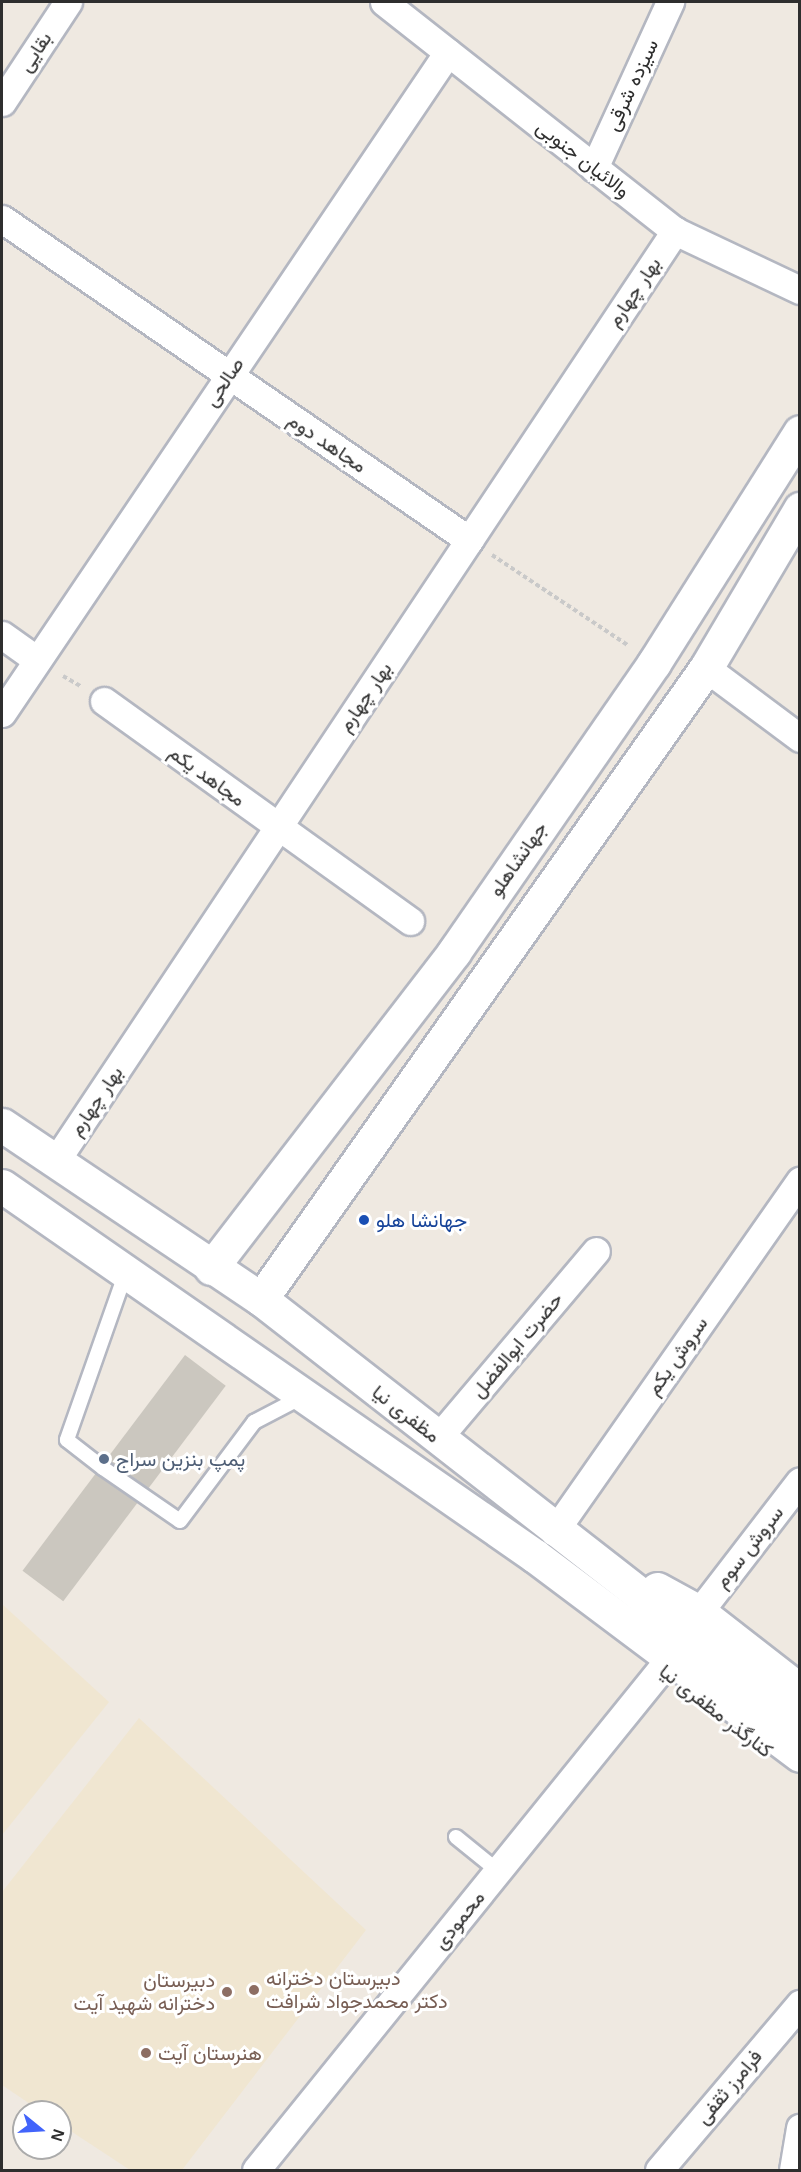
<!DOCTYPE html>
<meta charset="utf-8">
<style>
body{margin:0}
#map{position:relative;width:801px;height:2172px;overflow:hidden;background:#efe9e1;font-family:Helvetica,Vazirmatn,sans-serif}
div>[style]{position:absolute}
.education>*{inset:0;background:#f0e6d1}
.building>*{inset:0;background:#cbc7bf;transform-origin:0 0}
.path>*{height:4px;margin-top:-2px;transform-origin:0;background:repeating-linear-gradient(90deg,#c9c9c9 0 4.5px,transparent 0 7.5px)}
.roads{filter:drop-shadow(2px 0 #b4b7c1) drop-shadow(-2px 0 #b4b7c1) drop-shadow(0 2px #b4b7c1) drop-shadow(0 -2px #b4b7c1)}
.lane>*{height:14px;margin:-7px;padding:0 7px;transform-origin:7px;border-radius:7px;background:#fff}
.street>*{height:27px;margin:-13.5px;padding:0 13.5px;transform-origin:13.5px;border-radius:13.5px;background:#fff}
.secondary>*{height:33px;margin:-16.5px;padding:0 16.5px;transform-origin:16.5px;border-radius:16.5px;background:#fff}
.dots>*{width:16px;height:16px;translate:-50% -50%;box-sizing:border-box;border:3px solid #fff;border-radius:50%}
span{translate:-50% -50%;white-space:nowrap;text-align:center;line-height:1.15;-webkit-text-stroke:6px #fff;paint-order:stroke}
.street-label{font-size:20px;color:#2e2e2e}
.transit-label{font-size:20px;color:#164399}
.left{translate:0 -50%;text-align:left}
.service-label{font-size:20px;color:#4e5e75}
.education-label{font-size:20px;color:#785e54}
.right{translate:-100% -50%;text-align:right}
.frame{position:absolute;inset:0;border:3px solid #2e2e2e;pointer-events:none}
.north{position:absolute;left:12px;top:2100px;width:60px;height:60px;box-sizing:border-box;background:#fff;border:2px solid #ababab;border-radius:50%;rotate:108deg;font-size:16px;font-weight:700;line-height:24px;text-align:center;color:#2e2e2e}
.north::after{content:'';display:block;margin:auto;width:21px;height:27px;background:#4264fb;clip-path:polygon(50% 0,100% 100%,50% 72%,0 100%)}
</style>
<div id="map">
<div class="education">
<div style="clip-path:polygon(2px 1604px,109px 1702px,2px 1835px)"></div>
<div style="clip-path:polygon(139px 1718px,366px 1930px,182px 2170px,130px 2170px,60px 2124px,60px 2112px,42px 2112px,2px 2085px,2px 1892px)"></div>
</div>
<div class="building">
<div style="left:185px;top:1355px;width:51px;height:270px;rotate:37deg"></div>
</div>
<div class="path">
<div style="left:492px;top:555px;width:164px;rotate:33.6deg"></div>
<div style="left:63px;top:676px;width:20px;rotate:30deg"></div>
</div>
<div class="roads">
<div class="lane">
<div style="left:126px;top:1272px;width:178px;rotate:109.4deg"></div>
<div style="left:67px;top:1440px;width:46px;rotate:37.9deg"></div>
<div style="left:103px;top:1468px;width:93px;rotate:34.5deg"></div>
<div style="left:180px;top:1521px;width:124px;rotate:-53.2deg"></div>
<div style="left:254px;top:1422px;width:54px;rotate:-27.5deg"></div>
<div style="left:456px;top:1837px;width:54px;rotate:39deg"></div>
</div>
<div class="street">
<div style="left:384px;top:2px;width:370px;rotate:38.2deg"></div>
<div style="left:675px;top:231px;width:138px;rotate:25.3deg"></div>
<div style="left:2px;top:102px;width:120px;rotate:-56.6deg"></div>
<div style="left:594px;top:168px;width:183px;rotate:-65.4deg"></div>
<div style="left:2px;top:219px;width:567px;rotate:34.5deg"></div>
<div style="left:2px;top:635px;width:43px;rotate:35.5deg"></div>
<div style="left:706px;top:668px;width:117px;rotate:36.7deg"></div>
<div style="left:104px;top:701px;width:377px;rotate:35.7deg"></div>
<div style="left:2px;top:713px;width:797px;rotate:-55.99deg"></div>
<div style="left:55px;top:1162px;width:1119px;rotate:-56.34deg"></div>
<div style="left:437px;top:1439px;width:246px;rotate:-49.8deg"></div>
<div style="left:554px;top:1532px;width:429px;rotate:-55deg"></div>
<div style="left:699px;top:1612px;width:165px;rotate:-52.4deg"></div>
<div style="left:256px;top:2170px;width:644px;rotate:-51.05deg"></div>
<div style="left:659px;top:2170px;width:218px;rotate:-49.7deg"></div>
<div style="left:793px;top:2170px;width:43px;rotate:-80.5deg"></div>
</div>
<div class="secondary">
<div style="left:2px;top:1125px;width:312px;rotate:33.9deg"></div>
<div style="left:261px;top:1299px;width:683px;rotate:37.93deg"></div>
<div style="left:2px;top:1186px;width:649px;rotate:34.77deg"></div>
<div style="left:535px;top:1556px;width:331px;rotate:36.9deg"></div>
<div style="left:211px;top:1268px;width:399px;rotate:-52.4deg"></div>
<div style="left:454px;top:952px;width:351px;rotate:-55.3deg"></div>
<div style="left:654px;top:663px;width:273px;rotate:-57.7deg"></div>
<div style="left:261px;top:1299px;width:772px;rotate:-54.81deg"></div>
<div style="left:706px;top:668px;width:185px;rotate:-59.4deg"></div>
<div style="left:657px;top:1589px;width:48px;rotate:28.7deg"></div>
<div style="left:699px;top:1612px;width:125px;rotate:37.9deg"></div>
</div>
</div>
<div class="dots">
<div style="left:364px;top:1220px;background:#1a4fb4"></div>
<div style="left:104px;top:1459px;background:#5c6f8a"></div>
<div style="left:254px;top:1990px;background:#8d6e63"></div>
<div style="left:227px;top:1992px;background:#8d6e63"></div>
<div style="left:146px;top:2053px;background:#8d6e63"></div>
</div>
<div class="street-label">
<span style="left:35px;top:52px;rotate:-57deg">بقایی</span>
<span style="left:632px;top:85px;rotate:-65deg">سیزده شرقی</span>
<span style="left:583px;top:159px;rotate:38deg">والائیان جنوبی</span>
<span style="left:634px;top:292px;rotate:-56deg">بهار چهارم</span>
<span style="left:224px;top:382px;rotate:-56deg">صالحی</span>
<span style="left:327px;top:443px;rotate:34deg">مجاهد دوم</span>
<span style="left:365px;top:697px;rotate:-56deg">بهار چهارم</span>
<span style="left:207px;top:776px;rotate:36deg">مجاهد یکم</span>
<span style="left:518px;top:859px;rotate:-55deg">جهانشاهلو</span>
<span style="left:96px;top:1101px;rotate:-56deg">بهار چهارم</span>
<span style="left:517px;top:1345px;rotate:-50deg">حضرت ابوالفضل</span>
<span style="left:677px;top:1356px;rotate:-55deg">سروش یکم</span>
<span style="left:406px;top:1414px;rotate:38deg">مظفری نیا</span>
<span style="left:749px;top:1547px;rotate:-52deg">سروش سوم</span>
<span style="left:716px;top:1711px;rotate:38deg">کنارگذر مظفری نیا</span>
<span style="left:459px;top:1920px;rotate:-51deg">محمودی</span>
<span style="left:729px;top:2087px;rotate:-50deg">فرامرز ثقفی</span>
</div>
<div class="transit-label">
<span class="left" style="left:376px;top:1220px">جهانشا هلو</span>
</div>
<div class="service-label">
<span class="left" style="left:116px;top:1459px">پمپ بنزین سراج</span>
</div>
<div class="education-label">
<span class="left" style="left:266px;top:1990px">دبیرستان دخترانه<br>دکتر محمدجواد شرافت</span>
<span class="right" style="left:215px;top:1992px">دبیرستان<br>دخترانه شهید آیت</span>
<span class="left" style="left:158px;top:2053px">هنرستان آیت</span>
</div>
<div class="frame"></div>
<div class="north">N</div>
</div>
